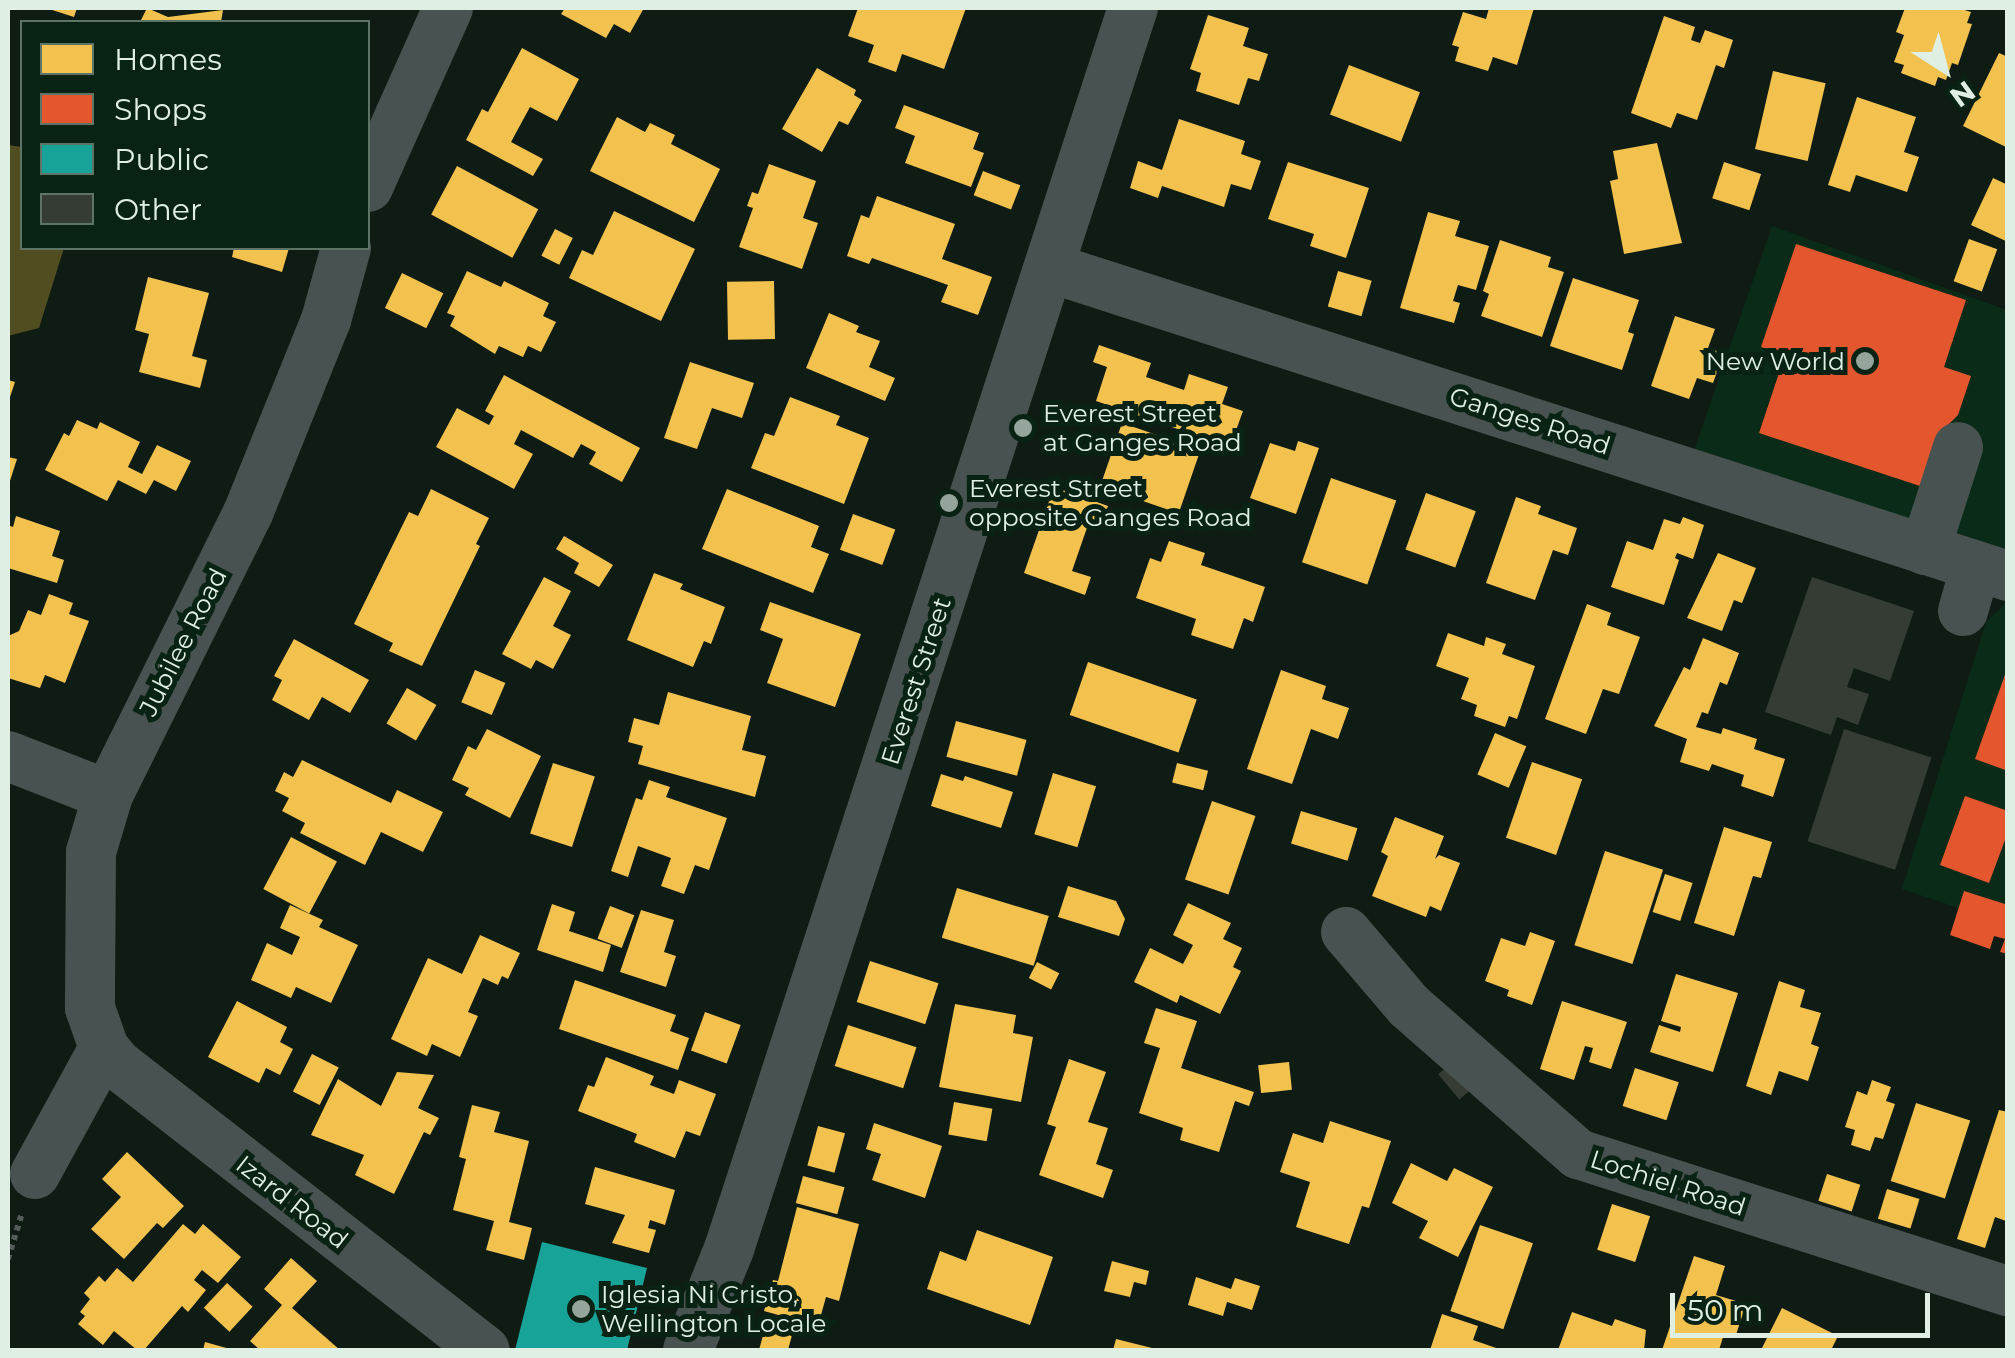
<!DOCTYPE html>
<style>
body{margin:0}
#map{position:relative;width:2015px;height:1358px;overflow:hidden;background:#0e1c14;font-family:Montserrat,sans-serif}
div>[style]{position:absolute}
.built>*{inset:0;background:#0b2b19}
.forest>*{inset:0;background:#504d21}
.homes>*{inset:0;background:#f2c14e;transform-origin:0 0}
.shops>*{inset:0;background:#e4572e}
.public>*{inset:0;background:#17a398}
.building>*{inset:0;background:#343c34;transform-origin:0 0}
.path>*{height:6px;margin-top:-3px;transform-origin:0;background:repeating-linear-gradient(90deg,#535c58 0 5px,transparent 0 10px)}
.minor>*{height:50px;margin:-25px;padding:0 25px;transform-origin:25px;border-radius:25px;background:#485250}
.dots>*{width:28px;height:28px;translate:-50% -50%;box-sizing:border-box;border:5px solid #082213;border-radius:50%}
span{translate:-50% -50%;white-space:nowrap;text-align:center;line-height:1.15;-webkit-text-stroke:10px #082213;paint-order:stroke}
.poi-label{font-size:25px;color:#dfefe4}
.right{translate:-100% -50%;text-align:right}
.left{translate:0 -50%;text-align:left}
.street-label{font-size:25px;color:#dfefe4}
.frame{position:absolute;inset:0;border:10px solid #dfefe4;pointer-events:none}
.legend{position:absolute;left:20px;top:20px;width:350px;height:230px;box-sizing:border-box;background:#082213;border:2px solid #5e7467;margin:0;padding:12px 18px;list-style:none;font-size:30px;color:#dfefe4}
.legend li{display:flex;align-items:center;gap:20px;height:50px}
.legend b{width:50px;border:2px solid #5e7467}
.north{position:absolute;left:1895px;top:20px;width:100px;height:100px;-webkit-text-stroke:8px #082213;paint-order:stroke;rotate:144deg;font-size:28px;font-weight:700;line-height:40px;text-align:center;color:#dfefe4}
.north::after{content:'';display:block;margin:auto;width:35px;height:45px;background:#dfefe4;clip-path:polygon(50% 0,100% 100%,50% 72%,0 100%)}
.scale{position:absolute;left:1670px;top:1293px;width:260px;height:45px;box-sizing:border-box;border:5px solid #dfefe4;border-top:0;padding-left:12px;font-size:30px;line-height:35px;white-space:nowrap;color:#dfefe4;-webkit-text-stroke:8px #082213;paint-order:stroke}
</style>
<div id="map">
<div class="built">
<div style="clip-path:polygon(1772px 226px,2007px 310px,2007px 552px,1692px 456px)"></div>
<div style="clip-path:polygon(2007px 602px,2007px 924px,1902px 889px,1986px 622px)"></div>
</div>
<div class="forest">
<div style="clip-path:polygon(8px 145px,22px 147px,22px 248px,64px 248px,39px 328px,8px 336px)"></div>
</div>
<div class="homes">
<div style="clip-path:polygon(46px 8px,77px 8px,74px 17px)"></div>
<div style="clip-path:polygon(147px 8px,168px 17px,223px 10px,221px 22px,140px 22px)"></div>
<div style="clip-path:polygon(565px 8px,644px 8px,630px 33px,614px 24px,606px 38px,561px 14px)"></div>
<div style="clip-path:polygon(858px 8px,966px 8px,944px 69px,902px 54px,896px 72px,868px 62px,874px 45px,848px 36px)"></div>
<div style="clip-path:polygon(1489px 8px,1534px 8px,1517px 65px,1493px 57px,1488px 71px,1455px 61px,1459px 47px,1452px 45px,1463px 12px,1486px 19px)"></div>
<div style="clip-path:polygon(1905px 8px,1958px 8px,1971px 12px,1967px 23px,1972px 24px,1958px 65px,1952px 63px,1946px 80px,1938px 77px,1935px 86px,1901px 73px,1904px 65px,1894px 62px,1904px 35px,1896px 32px)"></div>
<div style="clip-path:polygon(1208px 15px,1249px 28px,1243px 46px,1268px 54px,1259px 81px,1248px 78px,1239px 105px,1196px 91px,1201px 73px,1190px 69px)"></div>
<div style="clip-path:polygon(1664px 16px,1695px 27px,1691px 40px,1700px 43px,1705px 30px,1733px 40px,1724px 68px,1716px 65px,1697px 120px,1677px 113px,1671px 128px,1631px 113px)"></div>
<div style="clip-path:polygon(522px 48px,579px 79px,557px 121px,530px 107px,511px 142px,543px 159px,533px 176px,466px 140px,482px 109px,488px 112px)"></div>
<div style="clip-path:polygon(1999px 53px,2008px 57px,2008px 148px,1963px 126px)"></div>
<div style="left:1349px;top:65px;width:76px;height:53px;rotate:21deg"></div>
<div style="clip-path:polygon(817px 68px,856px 90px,854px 95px,862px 100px,848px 125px,839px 121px,822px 152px,782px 129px)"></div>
<div style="left:1773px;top:71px;width:54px;height:80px;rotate:13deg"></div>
<div style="clip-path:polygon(1857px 97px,1916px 117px,1904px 152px,1919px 157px,1907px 192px,1856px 175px,1850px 192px,1828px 185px)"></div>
<div style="clip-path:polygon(904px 105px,979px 133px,973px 149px,984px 153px,971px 187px,905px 163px,915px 136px,895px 128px)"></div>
<div style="clip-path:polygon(617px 117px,645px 132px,650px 123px,675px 135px,671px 144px,720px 169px,694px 222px,590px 171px)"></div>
<div style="clip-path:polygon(1179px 119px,1245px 141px,1241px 154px,1261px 161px,1251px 190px,1231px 184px,1224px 207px,1162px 186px,1158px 198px,1130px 188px,1138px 161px,1162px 170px)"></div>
<div style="clip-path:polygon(1657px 143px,1682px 243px,1624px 254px,1610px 181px,1618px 179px,1613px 151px)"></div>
<div style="clip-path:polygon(1288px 162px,1369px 188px,1346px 258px,1310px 246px,1314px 234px,1268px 219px)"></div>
<div style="left:1724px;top:162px;width:39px;height:38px;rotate:18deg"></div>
<div style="clip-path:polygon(769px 164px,816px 181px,803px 218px,818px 223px,802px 269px,739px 247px,753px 208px,747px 206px,752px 192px,758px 194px)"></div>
<div style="left:457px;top:166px;width:92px;height:55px;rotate:28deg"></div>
<div style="left:983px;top:171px;width:40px;height:26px;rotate:21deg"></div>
<div style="clip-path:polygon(1993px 178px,2008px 185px,2008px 242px,1971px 225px)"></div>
<div style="clip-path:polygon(877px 196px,955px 224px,942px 259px,992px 277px,978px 315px,941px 302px,948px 285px,872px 258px,869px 264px,847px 256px,861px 215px,869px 218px)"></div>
<div style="clip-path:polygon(614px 211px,695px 249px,661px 321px,569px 278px,582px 250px,593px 255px)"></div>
<div style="clip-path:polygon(1428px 212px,1460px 221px,1455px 236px,1489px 246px,1476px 290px,1458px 285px,1453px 301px,1460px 303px,1454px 323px,1400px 308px)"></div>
<div style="left:555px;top:229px;width:20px;height:30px;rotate:27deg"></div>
<div style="left:1969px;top:239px;width:30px;height:45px;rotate:20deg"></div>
<div style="clip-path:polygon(1500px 240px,1551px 257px,1548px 267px,1564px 272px,1542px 337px,1481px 316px,1489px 294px,1483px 291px)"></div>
<div style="clip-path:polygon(234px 248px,289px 248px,282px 272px,232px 257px)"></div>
<div style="clip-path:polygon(467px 271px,501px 287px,504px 281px,549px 303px,543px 316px,556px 322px,541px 352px,528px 346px,523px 357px,499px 346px,495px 354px,450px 326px,455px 316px,447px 313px)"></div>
<div style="left:1338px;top:271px;width:35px;height:37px;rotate:16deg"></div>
<div style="left:402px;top:273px;width:46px;height:39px;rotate:26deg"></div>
<div style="clip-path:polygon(148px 277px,209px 293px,192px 356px,207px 360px,200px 388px,139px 372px,149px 334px,135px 330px)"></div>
<div style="clip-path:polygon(1573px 278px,1639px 300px,1628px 332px,1634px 334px,1622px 370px,1550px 346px)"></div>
<div style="left:774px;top:281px;width:58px;height:47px;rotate:89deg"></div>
<div style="clip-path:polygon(829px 313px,859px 326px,856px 332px,880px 341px,869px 367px,895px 378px,885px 401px,806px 368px)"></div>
<div style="clip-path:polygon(1675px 316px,1715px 329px,1708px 348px,1724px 353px,1713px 383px,1697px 378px,1689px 399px,1651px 386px)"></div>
<div style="clip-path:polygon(1099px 345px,1151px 363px,1146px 377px,1178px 388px,1184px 390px,1189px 374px,1228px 387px,1222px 404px,1243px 411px,1230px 447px,1096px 401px,1107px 367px,1093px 362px)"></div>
<div style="clip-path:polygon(690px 362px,754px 383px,742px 418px,712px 408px,697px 449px,664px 438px)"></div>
<div style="clip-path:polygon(504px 375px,640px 448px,622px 482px,589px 464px,596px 452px,581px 444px,573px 458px,521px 430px,514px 444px,533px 454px,514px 489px,436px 447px,457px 408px,489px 425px,494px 416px,485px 411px)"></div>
<div style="clip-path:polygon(8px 380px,15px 382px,8px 403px)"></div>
<div style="clip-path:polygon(790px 397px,840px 416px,836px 425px,869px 438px,844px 504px,751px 468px,765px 433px,774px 436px)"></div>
<div style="clip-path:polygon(77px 420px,97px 429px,100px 422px,140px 442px,128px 467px,142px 474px,157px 445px,191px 461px,176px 491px,154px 480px,146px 494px,118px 480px,107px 501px,45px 470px,64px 433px,69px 436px)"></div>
<div style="left:1122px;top:423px;width:83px;height:67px;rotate:19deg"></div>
<div style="clip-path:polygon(1298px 441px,1319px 448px,1296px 514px,1250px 498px,1270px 443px,1295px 451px)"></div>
<div style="clip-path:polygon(8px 457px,17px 459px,8px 487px)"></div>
<div style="left:1331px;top:478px;width:69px;height:89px;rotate:19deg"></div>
<div style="clip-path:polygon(1054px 487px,1108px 506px,1101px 526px,1089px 522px,1072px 571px,1091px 577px,1085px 595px,1024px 573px)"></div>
<div style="clip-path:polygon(431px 489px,489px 518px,476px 544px,480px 546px,422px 666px,389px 651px,393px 643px,354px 624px,409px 512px,418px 516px)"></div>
<div style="clip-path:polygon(727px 489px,819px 526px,811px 547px,829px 554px,813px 593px,702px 549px)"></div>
<div style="left:1426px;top:493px;width:53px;height:60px;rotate:20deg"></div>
<div style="clip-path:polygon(1516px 497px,1541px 506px,1538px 514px,1577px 528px,1568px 555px,1553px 550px,1535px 600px,1486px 583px)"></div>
<div style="left:853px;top:514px;width:45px;height:38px;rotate:20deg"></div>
<div style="clip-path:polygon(16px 516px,60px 531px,52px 556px,64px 560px,57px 583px,8px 568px,8px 525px,13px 527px)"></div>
<div style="clip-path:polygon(1683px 517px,1704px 525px,1693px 559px,1677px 553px,1675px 558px,1679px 560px,1664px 605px,1611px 587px,1627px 541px,1653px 550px,1664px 519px,1680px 524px)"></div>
<div style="clip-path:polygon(564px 536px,613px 565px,599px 587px,574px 573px,579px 563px,556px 549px)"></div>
<div style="clip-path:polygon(1169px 541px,1205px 553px,1201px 565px,1265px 587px,1253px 622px,1244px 618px,1233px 649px,1191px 635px,1196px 619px,1136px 598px,1150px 558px,1161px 562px)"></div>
<div style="clip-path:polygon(1718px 553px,1756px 568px,1742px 603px,1734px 600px,1722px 631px,1687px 618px)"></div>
<div style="clip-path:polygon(654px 573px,683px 584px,680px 589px,725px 607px,711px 644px,704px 641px,693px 667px,627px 640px)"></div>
<div style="clip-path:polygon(544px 577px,571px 591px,553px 626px,571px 635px,553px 669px,536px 660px,531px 669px,502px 654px)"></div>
<div style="clip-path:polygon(49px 594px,73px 603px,69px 614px,89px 621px,65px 683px,45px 675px,40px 688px,8px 678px,8px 636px,19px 631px,28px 610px,41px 615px)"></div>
<div style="clip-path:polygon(770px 602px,861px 634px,835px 707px,767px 683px,783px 639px,760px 630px)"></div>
<div style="clip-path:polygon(1587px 604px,1611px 613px,1607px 625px,1640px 637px,1619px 694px,1603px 689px,1586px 734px,1545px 719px)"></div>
<div style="clip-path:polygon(1448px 633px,1484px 646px,1486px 637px,1506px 644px,1502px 654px,1535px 666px,1517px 719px,1509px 716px,1505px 727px,1474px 716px,1477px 705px,1461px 699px,1469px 678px,1436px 666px)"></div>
<div style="clip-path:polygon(1703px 638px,1739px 653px,1727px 685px,1720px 682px,1708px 714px,1702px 712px,1696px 727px,1721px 734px,1723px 728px,1757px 739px,1754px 749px,1785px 759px,1773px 797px,1741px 786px,1744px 775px,1712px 764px,1709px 771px,1680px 762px,1687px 739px,1654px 726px,1684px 667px,1690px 670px)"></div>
<div style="clip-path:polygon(294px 639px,369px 680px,350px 713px,322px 697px,309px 720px,272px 700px,282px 680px,274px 676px)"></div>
<div style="left:1088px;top:662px;width:115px;height:56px;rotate:19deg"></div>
<div style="left:475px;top:670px;width:33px;height:35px;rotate:23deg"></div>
<div style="clip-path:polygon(1281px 670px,1326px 686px,1322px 699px,1349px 708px,1338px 739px,1311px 729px,1292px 784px,1247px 769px)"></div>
<div style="left:407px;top:688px;width:34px;height:41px;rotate:30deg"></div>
<div style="clip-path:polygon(668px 692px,751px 716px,742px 750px,766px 756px,755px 797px,638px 764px,643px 746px,628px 742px,634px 718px,659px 725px)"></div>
<div style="left:956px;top:721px;width:73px;height:37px;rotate:15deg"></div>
<div style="clip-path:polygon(487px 729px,541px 756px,510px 818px,465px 795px,469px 788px,452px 780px,468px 746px,476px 750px)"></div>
<div style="left:1495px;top:733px;width:34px;height:45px;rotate:23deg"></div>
<div style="clip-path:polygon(302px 760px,391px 803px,397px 790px,443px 812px,423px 852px,381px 832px,365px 865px,300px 833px,305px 823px,282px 811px,289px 798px,275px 791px,284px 772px,293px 777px)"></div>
<div style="left:1532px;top:762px;width:53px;height:80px;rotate:19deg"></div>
<div style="left:553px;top:763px;width:44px;height:74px;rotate:18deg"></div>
<div style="left:1177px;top:763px;width:32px;height:20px;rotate:14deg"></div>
<div style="left:1053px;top:773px;width:45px;height:64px;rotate:17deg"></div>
<div style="clip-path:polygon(941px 774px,963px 781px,965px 776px,1013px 792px,1001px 828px,931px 806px)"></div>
<div style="clip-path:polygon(649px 780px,670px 787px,666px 797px,727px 818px,709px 870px,695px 865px,684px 894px,661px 886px,671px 858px,638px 846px,628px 877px,611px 871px,636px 798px,642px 800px)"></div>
<div style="left:1212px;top:801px;width:46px;height:83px;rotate:19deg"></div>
<div style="left:1301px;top:811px;width:59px;height:34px;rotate:17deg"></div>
<div style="clip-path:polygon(1395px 817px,1444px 836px,1435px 859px,1439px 855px,1460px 863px,1441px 911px,1430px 906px,1426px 917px,1372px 896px,1388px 856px,1381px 852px)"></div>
<div style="clip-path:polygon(1724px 827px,1772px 842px,1761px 878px,1753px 876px,1734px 936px,1694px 923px)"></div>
<div style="left:291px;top:837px;width:52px;height:59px;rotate:28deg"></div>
<div style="left:1605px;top:851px;width:61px;height:99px;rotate:18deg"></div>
<div style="left:1665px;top:874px;width:29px;height:40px;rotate:18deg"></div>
<div style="clip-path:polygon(1068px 886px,1116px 901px,1125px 919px,1119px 936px,1058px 917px)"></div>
<div style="left:957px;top:888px;width:96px;height:52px;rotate:17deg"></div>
<div style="clip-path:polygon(1188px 903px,1231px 923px,1223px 939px,1242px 948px,1233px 967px,1241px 971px,1220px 1014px,1180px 995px,1177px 1003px,1134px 982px,1150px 948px,1183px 964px,1193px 945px,1173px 935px)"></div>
<div style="clip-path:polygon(552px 904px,575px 912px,569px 931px,611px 945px,603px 972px,537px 950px)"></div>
<div style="clip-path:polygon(290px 905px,323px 920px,319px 927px,358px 945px,331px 1003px,296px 987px,291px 998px,251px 980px,267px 943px,292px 955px,300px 937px,280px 928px)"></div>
<div style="left:610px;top:906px;width:26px;height:35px;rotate:21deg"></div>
<div style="clip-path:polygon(641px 910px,674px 920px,664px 952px,676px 956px,666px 987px,620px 972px)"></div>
<div style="clip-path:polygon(1530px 932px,1555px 941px,1532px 1005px,1507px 996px,1509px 990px,1485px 981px,1501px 938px,1525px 946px)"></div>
<div style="clip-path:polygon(480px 935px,520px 953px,508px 979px,502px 976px,498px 985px,483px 978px,468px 1012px,478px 1016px,460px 1057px,432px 1044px,427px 1056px,391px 1039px,428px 958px,462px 974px)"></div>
<div style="left:870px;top:961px;width:72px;height:43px;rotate:18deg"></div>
<div style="left:1037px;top:962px;width:25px;height:18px;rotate:27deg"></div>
<div style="clip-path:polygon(1676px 974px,1738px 993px,1713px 1072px,1650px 1052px,1659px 1025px,1680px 1032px,1681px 1027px,1661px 1021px)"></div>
<div style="clip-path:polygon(575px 980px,676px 1015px,670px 1031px,689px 1038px,678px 1070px,559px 1029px)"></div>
<div style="clip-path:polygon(1779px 981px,1805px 990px,1800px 1007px,1821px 1013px,1811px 1044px,1819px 1047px,1808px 1081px,1779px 1071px,1771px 1095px,1746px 1086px)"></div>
<div style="clip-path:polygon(237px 1001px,287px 1027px,280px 1042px,293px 1049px,280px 1075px,266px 1068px,259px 1083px,208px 1057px)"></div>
<div style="clip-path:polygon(1562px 1001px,1627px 1022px,1611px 1069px,1589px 1062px,1593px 1048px,1585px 1046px,1574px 1080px,1540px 1069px)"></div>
<div style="clip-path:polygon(955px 1004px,1016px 1015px,1013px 1033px,1033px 1037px,1021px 1102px,939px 1087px)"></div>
<div style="clip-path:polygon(1156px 1008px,1197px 1021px,1181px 1068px,1254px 1092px,1249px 1106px,1235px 1101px,1219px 1152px,1180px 1140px,1183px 1128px,1139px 1113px,1160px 1048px,1144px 1043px)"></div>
<div style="left:705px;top:1012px;width:38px;height:41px;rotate:20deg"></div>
<div style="left:848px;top:1025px;width:72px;height:43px;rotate:18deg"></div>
<div style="left:312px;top:1054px;width:30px;height:42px;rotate:27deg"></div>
<div style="clip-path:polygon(606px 1057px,654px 1076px,650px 1085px,674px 1094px,679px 1080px,716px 1094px,700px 1136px,686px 1131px,675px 1158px,634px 1142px,637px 1134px,578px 1111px,588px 1085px,594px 1087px)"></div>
<div style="clip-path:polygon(1069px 1059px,1106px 1072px,1088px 1122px,1108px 1128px,1096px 1164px,1113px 1170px,1103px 1198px,1039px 1175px,1056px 1127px,1047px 1124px)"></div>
<div style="left:1289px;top:1062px;width:28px;height:31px;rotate:84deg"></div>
<div style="left:1635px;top:1068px;width:46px;height:40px;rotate:18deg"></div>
<div style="clip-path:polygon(397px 1072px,434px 1075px,418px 1108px,439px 1118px,430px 1135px,424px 1132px,394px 1194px,355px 1175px,364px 1155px,311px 1135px,338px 1079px,381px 1106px)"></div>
<div style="clip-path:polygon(1872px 1080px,1891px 1087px,1886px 1101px,1895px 1104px,1883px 1139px,1875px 1137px,1870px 1151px,1851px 1145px,1855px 1130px,1845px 1127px,1857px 1091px,1867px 1095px)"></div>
<div style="left:954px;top:1102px;width:39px;height:33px;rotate:10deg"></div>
<div style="left:1916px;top:1103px;width:57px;height:82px;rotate:18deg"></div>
<div style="clip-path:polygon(472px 1105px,500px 1112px,494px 1132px,529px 1141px,509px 1222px,532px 1228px,524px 1260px,486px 1250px,494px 1221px,453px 1210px,466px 1159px,459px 1157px)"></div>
<div style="clip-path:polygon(1999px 1110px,2008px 1112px,2008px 1217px,2006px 1221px,1995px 1217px,1985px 1248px,1957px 1239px)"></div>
<div style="clip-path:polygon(1330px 1121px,1391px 1141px,1369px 1208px,1362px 1206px,1349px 1244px,1296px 1227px,1310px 1182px,1280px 1172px,1293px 1133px,1323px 1143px)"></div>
<div style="clip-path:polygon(874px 1123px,942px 1146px,925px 1198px,872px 1180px,881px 1154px,866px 1149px)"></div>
<div style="left:818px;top:1126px;width:28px;height:41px;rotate:15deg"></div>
<div style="clip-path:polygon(127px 1152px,184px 1206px,163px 1228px,157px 1223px,124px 1259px,91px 1229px,121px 1197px,102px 1179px)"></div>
<div style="clip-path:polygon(1411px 1163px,1447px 1181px,1454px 1168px,1493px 1187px,1458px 1257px,1419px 1238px,1428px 1221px,1392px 1203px)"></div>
<div style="clip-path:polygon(595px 1167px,675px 1190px,665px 1225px,650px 1220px,648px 1228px,656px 1230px,649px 1253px,612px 1243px,625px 1215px,585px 1204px)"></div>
<div style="left:1827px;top:1174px;width:35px;height:28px;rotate:18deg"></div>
<div style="left:803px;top:1176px;width:43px;height:28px;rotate:15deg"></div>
<div style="left:1887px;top:1189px;width:34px;height:31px;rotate:17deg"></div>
<div style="left:1612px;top:1204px;width:40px;height:48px;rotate:18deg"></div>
<div style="clip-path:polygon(797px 1207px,859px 1224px,839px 1301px,826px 1297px,818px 1326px,764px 1311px,773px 1280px,778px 1281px)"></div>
<div style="clip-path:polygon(183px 1224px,195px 1234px,203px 1224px,241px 1257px,218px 1283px,202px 1270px,194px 1280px,206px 1290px,188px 1312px,182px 1306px,144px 1350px,137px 1350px,114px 1331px,103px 1345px,78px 1324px,85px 1316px,80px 1312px,90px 1299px,84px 1293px,99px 1276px,105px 1282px,117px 1268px,133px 1282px)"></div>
<div style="left:1480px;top:1225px;width:56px;height:91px;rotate:19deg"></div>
<div style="clip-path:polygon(977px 1230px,1053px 1257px,1030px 1325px,927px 1289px,940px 1251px,966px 1261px)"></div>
<div style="clip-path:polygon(1694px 1256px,1725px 1266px,1716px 1295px,1746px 1304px,1735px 1338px,1724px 1334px,1719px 1350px,1662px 1350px)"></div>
<div style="clip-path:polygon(291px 1258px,317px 1281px,292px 1308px,340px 1350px,260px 1350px,250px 1341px,282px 1305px,264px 1289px)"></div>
<div style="clip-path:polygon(1112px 1261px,1149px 1271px,1146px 1285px,1134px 1282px,1130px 1297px,1104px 1291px)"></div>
<div style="clip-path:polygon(1196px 1277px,1231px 1289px,1235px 1278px,1260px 1286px,1252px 1310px,1227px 1302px,1223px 1316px,1188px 1305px)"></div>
<div style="left:227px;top:1283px;width:35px;height:34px;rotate:43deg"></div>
<div style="clip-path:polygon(1782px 1308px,1838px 1336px,1831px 1350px,1761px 1350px)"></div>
<div style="clip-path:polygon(1572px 1312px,1612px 1326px,1615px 1319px,1646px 1330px,1644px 1350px,1558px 1350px)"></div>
<div style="clip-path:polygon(1442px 1314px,1478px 1326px,1473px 1340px,1502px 1350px,1430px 1350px)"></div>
<div style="clip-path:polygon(768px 1317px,795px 1324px,788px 1350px,759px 1350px)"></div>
<div style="clip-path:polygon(1116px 1339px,1156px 1349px,1156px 1350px,1113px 1350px)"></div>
<div style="clip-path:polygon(205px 1342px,230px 1349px,230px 1350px,203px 1350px)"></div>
</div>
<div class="shops">
<div style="clip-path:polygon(1796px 244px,1966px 300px,1944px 367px,1971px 376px,1958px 415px,1937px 436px,1920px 486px,1759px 433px,1785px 355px,1761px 347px)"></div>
<div style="clip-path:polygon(2007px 669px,2008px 669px,2008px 771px,1975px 759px)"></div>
<div style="clip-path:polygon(1965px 796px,2008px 811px,2008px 832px,1989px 883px,1940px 865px)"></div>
<div style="clip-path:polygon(1964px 891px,2008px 905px,2008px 954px,2000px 952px,2005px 939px,1994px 936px,1990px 949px,1950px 935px)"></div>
</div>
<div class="public">
<div style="clip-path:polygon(542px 1242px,647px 1268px,627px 1350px,515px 1350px)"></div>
</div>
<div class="building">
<div style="clip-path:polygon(1812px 577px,1914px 611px,1890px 681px,1854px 668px,1847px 687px,1869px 694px,1858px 725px,1837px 717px,1831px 735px,1765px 712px)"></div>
<div style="left:1844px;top:729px;width:92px;height:118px;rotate:18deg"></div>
<div style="left:1455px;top:1060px;width:33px;height:22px;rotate:50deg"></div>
</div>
<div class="path">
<div style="left:8px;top:1259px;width:48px;rotate:-73.1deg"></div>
</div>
<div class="minor">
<div style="left:368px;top:187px;width:196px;rotate:-65.9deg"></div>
<div style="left:346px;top:248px;width:75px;rotate:105.5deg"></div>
<div style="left:326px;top:320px;width:208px;rotate:112deg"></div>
<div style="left:248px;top:513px;width:315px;rotate:116.4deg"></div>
<div style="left:108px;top:795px;width:59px;rotate:106.6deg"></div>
<div style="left:91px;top:852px;width:156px;rotate:90.4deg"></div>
<div style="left:90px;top:1008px;width:42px;rotate:70.7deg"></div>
<div style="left:104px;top:1048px;width:21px;rotate:51deg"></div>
<div style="left:117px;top:1064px;width:466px;rotate:37.9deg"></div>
<div style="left:1051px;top:268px;width:1005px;rotate:17.84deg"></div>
<div style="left:1925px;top:550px;width:108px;rotate:-72.2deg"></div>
<div style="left:1963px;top:611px;width:47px;rotate:-73.9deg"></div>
<div style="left:8px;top:756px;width:107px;rotate:21.3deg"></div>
<div style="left:1346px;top:932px;width:97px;rotate:49.6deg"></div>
<div style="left:1409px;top:1006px;width:225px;rotate:41.2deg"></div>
<div style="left:1578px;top:1154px;width:451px;rotate:17.7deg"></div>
<div style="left:35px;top:1174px;width:144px;rotate:-61.3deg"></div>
<div style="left:688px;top:1350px;width:109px;rotate:-67.9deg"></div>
<div style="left:729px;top:1249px;width:1305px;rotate:-71.97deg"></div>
</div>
<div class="dots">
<div style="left:1865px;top:361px;background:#96a59b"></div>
<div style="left:1023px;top:428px;background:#96a59b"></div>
<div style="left:949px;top:503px;background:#96a59b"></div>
<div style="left:581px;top:1309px;background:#96a59b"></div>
</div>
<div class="poi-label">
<span class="right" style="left:1845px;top:361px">New World</span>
<span class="left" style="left:1043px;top:428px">Everest Street<br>at Ganges Road</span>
<span class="left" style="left:969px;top:503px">Everest Street<br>opposite Ganges Road</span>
<span class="left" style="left:601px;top:1309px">Iglesia Ni Cristo,<br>Wellington Locale</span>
</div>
<div class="street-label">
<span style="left:1530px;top:421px;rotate:18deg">Ganges Road</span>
<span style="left:183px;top:642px;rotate:-63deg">Jubilee Road</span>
<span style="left:916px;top:681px;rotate:-72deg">Everest Street</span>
<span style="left:1668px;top:1183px;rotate:18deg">Lochiel Road</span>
<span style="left:292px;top:1202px;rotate:38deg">Izard Road</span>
</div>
<div class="frame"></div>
<ul class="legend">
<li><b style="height:28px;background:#f2c14e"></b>Homes</li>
<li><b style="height:28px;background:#e4572e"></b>Shops</li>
<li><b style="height:28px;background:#17a398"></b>Public</li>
<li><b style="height:28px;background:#343c34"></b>Other</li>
</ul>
<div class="north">N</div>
<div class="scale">50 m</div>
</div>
